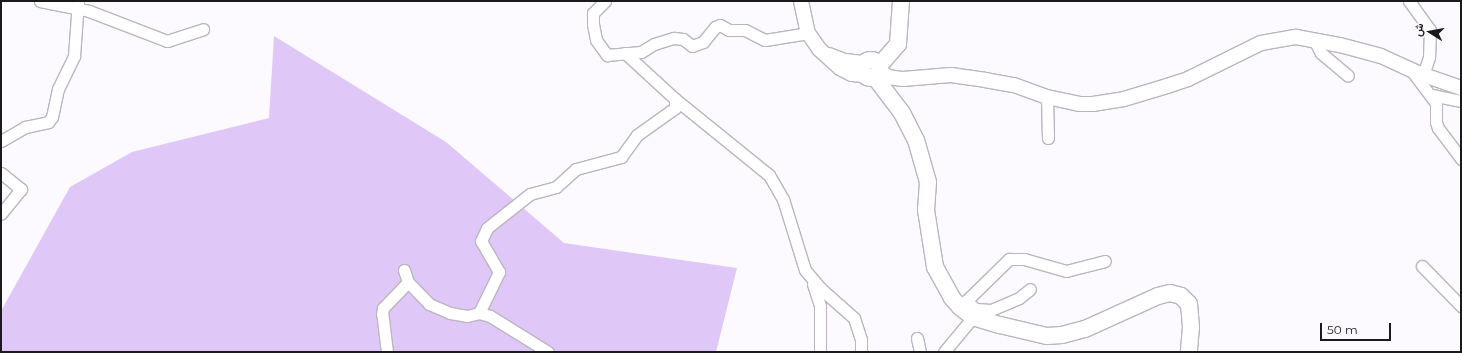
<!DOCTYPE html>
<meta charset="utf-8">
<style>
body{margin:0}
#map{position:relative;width:1462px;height:353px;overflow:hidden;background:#fcfaff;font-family:Montserrat,Vazirmatn,sans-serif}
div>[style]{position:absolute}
.green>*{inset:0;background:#dfc7f8}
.roads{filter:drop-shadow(1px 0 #bab5bf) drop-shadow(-1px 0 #bab5bf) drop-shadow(0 1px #bab5bf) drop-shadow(0 -1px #bab5bf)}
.minor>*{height:11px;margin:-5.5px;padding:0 5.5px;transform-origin:5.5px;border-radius:5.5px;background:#fff}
.tertiary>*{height:14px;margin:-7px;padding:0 7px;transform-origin:7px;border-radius:7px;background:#fff}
.secondary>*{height:16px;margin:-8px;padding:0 8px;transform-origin:8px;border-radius:8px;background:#fff}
.secondary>.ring{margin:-8px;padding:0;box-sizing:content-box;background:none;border:16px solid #fff;border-radius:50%}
span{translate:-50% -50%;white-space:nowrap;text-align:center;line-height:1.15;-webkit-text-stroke:3px #fcfaff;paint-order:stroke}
.frame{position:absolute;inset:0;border:2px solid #1a191c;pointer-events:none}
.north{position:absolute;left:1410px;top:12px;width:40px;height:40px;-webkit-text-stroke:3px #fcfaff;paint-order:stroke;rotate:281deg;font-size:11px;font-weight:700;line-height:16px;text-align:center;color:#1a191c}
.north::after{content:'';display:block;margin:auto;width:14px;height:18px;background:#1a191c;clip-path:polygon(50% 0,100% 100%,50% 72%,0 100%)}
.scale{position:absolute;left:1320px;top:323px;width:71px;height:18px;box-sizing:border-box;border:2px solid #1a191c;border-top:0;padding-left:5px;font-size:12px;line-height:14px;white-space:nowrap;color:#1a191c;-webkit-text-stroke:3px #fcfaff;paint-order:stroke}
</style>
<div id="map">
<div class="green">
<div style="clip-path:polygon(274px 36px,446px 142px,564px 243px,737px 268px,716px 352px,1px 352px,1px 311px,70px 187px,132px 152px,269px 118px)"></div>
</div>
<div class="roads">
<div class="minor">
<div style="left:40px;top:1px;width:50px;rotate:11.5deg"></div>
<div style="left:89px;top:11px;width:84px;rotate:21deg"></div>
<div style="left:167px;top:41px;width:38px;rotate:-18deg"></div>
<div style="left:605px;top:1px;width:17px;rotate:135deg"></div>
<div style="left:593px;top:13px;width:11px;rotate:90deg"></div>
<div style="left:593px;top:24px;width:16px;rotate:79deg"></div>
<div style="left:596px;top:40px;width:19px;rotate:54deg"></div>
<div style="left:607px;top:55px;width:34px;rotate:-5deg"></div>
<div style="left:641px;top:52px;width:15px;rotate:-32deg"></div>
<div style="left:654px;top:44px;width:21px;rotate:-17deg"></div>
<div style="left:674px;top:38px;width:9px;rotate:6deg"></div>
<div style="left:683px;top:39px;width:11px;rotate:38deg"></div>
<div style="left:692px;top:46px;width:12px;rotate:-20deg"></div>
<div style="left:703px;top:42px;width:19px;rotate:-51deg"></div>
<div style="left:715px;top:27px;width:5px;rotate:-22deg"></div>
<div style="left:720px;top:25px;width:10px;rotate:29deg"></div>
<div style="left:729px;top:30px;width:16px"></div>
<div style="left:745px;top:30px;width:22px;rotate:27deg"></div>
<div style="left:765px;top:40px;width:44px;rotate:-9.2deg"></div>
<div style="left:1409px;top:1px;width:36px;rotate:54deg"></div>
<div style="left:1430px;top:30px;width:27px;rotate:92deg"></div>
<div style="left:1429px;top:57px;width:19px;rotate:108deg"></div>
<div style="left:1314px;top:40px;width:15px;rotate:62deg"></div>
<div style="left:1321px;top:53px;width:35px;rotate:40deg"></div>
<div style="left:1411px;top:70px;width:41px;rotate:52.9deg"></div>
<div style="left:1436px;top:103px;width:19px;rotate:90deg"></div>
<div style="left:1436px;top:122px;width:6px;rotate:72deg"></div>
<div style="left:1438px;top:128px;width:39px;rotate:53deg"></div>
<div style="left:1432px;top:95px;width:30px;rotate:12deg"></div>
<div style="left:1047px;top:97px;width:41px;rotate:88.6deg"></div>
<div style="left:675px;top:99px;width:121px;rotate:39deg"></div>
<div style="left:769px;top:175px;width:28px;rotate:60deg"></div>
<div style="left:783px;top:199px;width:74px;rotate:72.8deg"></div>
<div style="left:805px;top:270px;width:23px;rotate:50deg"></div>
<div style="left:820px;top:288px;width:45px;rotate:41.4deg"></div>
<div style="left:854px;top:318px;width:22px;rotate:72deg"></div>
<div style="left:861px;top:339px;width:13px;rotate:90deg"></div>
<div style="left:1px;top:141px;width:28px;rotate:-30deg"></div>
<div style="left:25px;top:127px;width:24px;rotate:-12deg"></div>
<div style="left:48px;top:122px;width:6px;rotate:-51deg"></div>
<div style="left:52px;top:117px;width:29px;rotate:-78deg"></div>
<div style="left:58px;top:89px;width:37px;rotate:-64deg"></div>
<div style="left:74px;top:56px;width:55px;rotate:-85.8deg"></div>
<div style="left:1px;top:173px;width:26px;rotate:39deg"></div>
<div style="left:21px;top:189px;width:32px;rotate:129deg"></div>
<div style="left:1422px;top:266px;width:56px;rotate:45.7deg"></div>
<div style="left:404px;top:270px;width:13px;rotate:72deg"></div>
<div style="left:408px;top:282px;width:30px;rotate:46deg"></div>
<div style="left:429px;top:304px;width:23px;rotate:23deg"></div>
<div style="left:450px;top:313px;width:17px;rotate:10deg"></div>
<div style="left:467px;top:316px;width:12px;rotate:-14deg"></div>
<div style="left:479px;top:313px;width:11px;rotate:15deg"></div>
<div style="left:490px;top:316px;width:68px;rotate:31.8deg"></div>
<div style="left:813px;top:284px;width:23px;rotate:72deg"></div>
<div style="left:820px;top:306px;width:46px;rotate:90deg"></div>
<div style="left:966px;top:301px;width:13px;rotate:39deg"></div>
<div style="left:976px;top:309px;width:15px;rotate:4deg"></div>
<div style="left:991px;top:310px;width:30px;rotate:-23deg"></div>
<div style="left:1019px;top:298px;width:14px;rotate:-39deg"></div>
<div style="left:960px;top:307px;width:69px;rotate:-44.4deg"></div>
<div style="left:1009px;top:259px;width:15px"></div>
<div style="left:1024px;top:259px;width:44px;rotate:15.9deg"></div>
<div style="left:1066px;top:271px;width:40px;rotate:-14.4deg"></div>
<div style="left:479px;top:313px;width:46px;rotate:-64deg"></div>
<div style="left:499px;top:272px;width:36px;rotate:-120deg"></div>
<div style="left:481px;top:241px;width:14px;rotate:-65deg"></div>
<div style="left:487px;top:228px;width:55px;rotate:-38.3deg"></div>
<div style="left:530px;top:194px;width:27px;rotate:-15deg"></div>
<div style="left:556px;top:187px;width:27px;rotate:-42deg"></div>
<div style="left:576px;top:169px;width:47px;rotate:-14.9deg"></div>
<div style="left:621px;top:157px;width:27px;rotate:-54deg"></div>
<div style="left:637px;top:135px;width:47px;rotate:-35.4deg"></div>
<div style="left:675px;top:108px;width:9px;rotate:-90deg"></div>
<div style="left:675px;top:99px;width:68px;rotate:-137.4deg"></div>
<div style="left:917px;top:338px;width:14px;rotate:78deg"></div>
<div style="left:387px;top:352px;width:38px;rotate:-97deg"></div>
<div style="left:382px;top:314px;width:6px;rotate:-81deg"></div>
<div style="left:383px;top:308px;width:36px;rotate:-46deg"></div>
<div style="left:944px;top:352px;width:45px;rotate:-50.4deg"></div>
</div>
<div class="tertiary">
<div style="left:801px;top:1px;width:33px;rotate:78deg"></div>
<div style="left:808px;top:33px;width:19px;rotate:55deg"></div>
<div style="left:819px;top:49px;width:28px;rotate:42deg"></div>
<div style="left:840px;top:68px;width:13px;rotate:27deg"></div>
<div style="left:852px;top:74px;width:12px;rotate:5deg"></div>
<div style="left:829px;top:55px;width:17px;rotate:21deg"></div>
<div style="left:845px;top:61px;width:20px;rotate:6deg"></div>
<div style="left:879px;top:70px;width:11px;rotate:38deg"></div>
<div style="left:888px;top:77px;width:15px;rotate:8deg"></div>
<div style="left:903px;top:79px;width:48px;rotate:-4.8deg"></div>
<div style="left:951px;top:75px;width:34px;rotate:8deg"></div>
<div style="left:985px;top:80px;width:29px;rotate:10deg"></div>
<div style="left:1014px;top:85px;width:35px;rotate:20deg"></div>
<div style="left:1047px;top:97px;width:33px;rotate:12deg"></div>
<div style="left:1079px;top:104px;width:14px"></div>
<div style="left:1093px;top:104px;width:31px;rotate:-9deg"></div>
<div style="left:1124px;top:99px;width:45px;rotate:-16.8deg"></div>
<div style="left:1167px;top:86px;width:22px;rotate:-18deg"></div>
<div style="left:1188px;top:79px;width:81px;rotate:-26.3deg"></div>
<div style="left:1261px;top:43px;width:36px;rotate:-10deg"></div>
<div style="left:1296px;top:37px;width:45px;rotate:10.3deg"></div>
<div style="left:1340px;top:45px;width:42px;rotate:15deg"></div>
<div style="left:1381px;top:56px;width:41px;rotate:24.7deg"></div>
<div style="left:1418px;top:73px;width:46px;rotate:19.2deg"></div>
</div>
<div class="secondary">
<div class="ring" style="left:862px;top:60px;width:2px;height:2px"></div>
<div style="left:879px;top:66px;width:29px;rotate:-49deg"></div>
<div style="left:898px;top:44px;width:43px;rotate:-86deg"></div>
<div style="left:874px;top:76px;width:46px;rotate:52.9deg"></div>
<div style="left:902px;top:113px;width:30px;rotate:63deg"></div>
<div style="left:916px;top:140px;width:44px;rotate:74.1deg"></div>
<div style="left:928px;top:182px;width:28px;rotate:94deg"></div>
<div style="left:926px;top:210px;width:58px;rotate:81deg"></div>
<div style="left:935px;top:267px;width:35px;rotate:61deg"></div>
<div style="left:952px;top:298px;width:12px;rotate:48deg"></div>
<div style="left:960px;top:307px;width:16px;rotate:38deg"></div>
<div style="left:973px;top:317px;width:28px;rotate:17deg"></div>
<div style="left:1000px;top:325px;width:48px;rotate:13.2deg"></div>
<div style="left:1047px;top:336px;width:15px;rotate:-4deg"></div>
<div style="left:1062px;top:335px;width:24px;rotate:-15deg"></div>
<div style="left:1085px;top:329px;width:80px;rotate:-24.3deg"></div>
<div style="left:1158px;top:296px;width:12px;rotate:-14deg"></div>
<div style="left:1170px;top:293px;width:11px;rotate:15deg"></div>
<div style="left:1181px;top:296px;width:11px;rotate:45deg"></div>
<div style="left:1189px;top:304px;width:23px;rotate:85deg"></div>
<div style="left:1191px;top:327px;width:25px;rotate:95deg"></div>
</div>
</div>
<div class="frame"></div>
<div class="north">ش</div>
<div class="scale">50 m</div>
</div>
